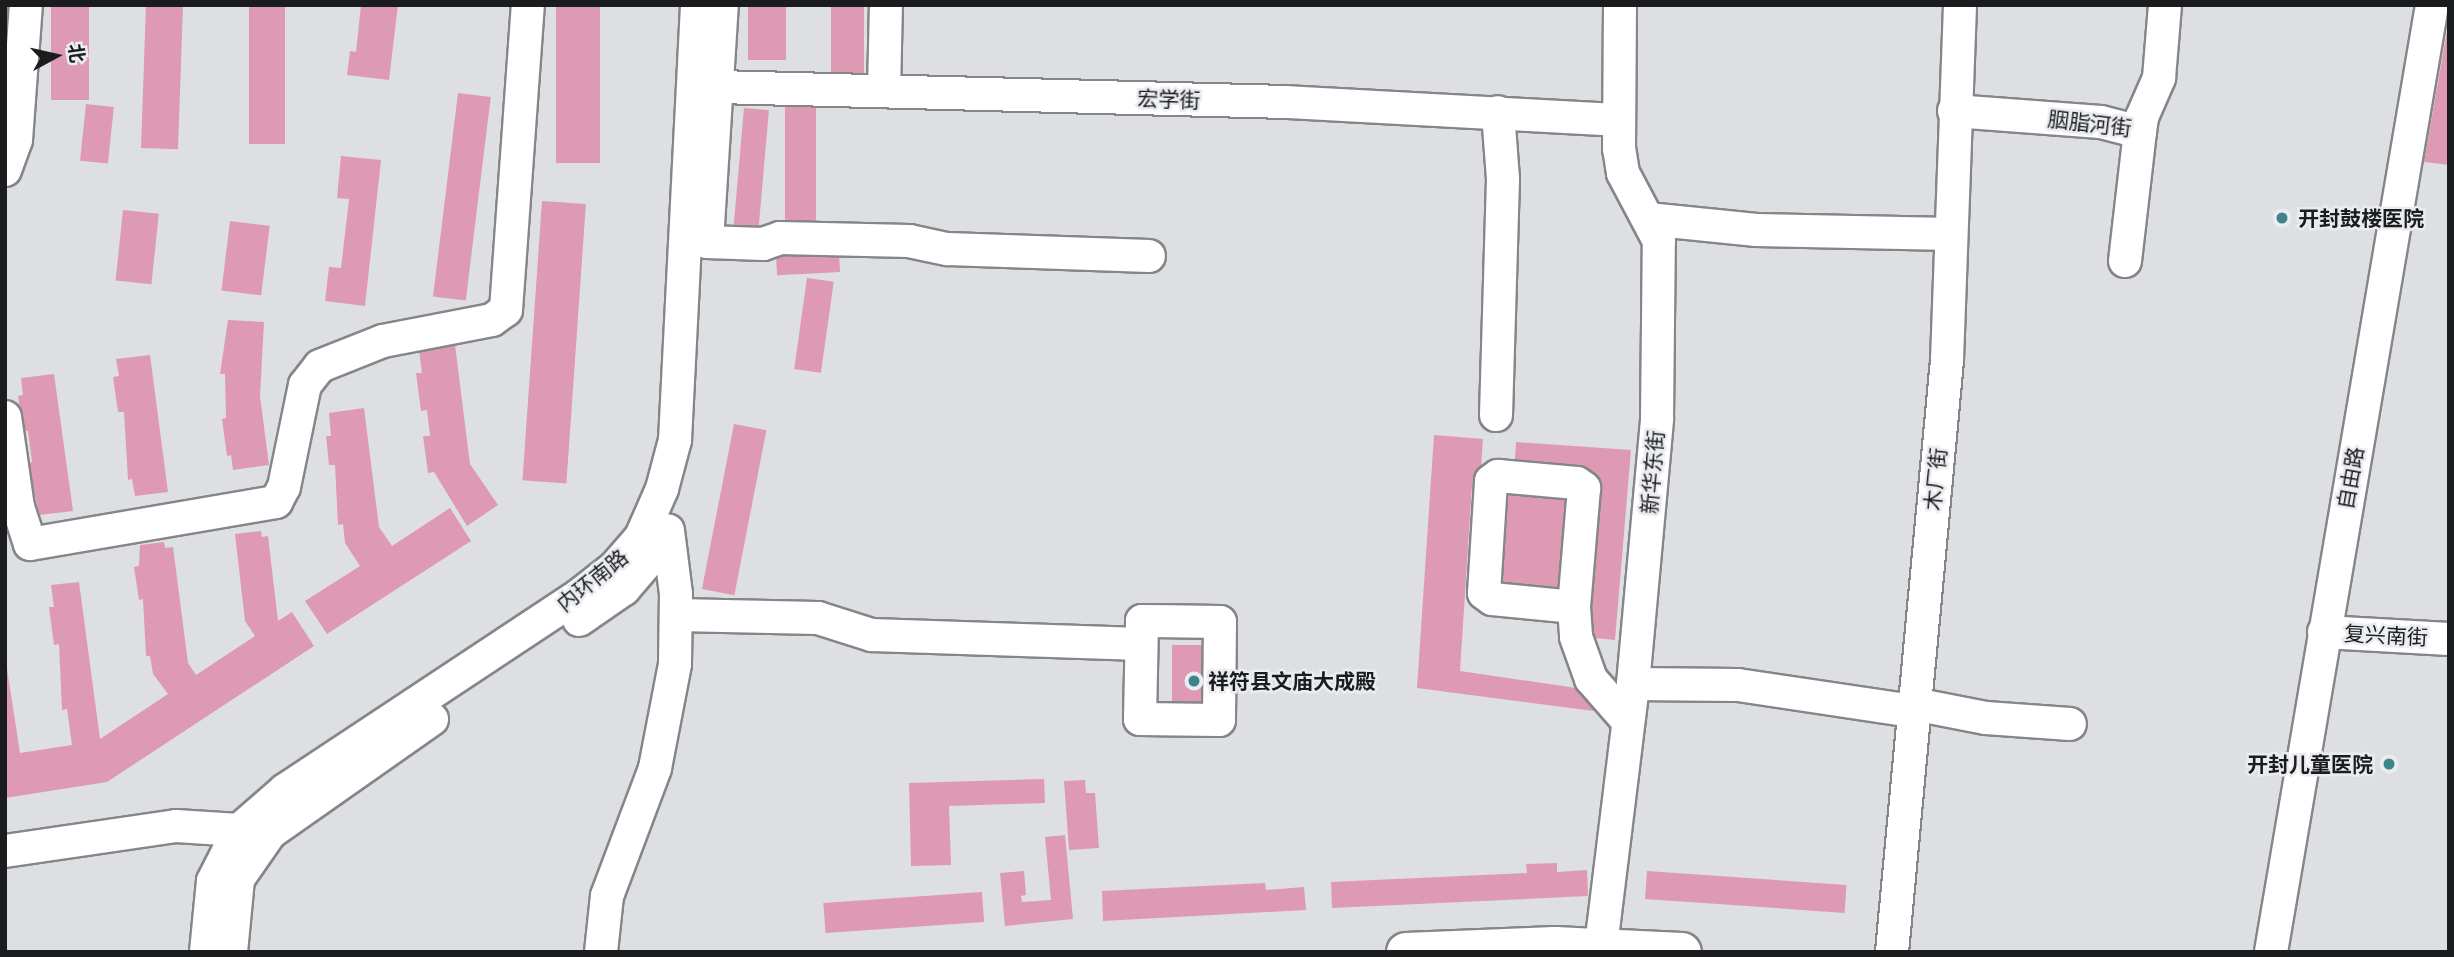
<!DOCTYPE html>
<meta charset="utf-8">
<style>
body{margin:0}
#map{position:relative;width:2454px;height:957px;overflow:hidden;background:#dddfe3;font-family:"Asap Condensed","Noto Sans SC",sans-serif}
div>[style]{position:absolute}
.building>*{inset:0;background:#de9ab3;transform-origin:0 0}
.roads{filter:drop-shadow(2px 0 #84868a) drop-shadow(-2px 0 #84868a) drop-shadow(0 2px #84868a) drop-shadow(0 -2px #84868a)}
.minor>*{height:32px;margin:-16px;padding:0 16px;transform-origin:16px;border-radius:16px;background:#fff}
.major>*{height:38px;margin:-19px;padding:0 19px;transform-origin:19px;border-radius:19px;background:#fff}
.dots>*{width:19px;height:19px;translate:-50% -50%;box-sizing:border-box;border:4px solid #eaecf0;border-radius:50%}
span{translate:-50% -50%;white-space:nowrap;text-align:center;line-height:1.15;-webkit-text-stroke:5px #eaecf0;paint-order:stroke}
.street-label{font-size:21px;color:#1b1c1d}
.poi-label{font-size:21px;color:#1b1c1d;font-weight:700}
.left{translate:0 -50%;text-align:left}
.right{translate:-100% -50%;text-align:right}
.frame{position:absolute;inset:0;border:7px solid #1b1c1d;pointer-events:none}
.north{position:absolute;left:21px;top:21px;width:70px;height:70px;-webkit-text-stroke:5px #eaecf0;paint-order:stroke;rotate:82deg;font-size:19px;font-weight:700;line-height:28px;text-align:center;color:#1b1c1d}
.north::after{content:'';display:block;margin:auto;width:24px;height:32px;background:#1b1c1d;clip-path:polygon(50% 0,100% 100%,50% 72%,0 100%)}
</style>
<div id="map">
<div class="building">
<div style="left:51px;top:5px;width:38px;height:95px"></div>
<div style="left:146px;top:5px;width:37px;height:143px;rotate:2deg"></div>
<div style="left:249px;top:5px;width:36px;height:139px"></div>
<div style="clip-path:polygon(361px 5px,398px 5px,389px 80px,347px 75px,350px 51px,356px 52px)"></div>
<div style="left:556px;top:5px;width:44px;height:158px"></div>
<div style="left:748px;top:5px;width:38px;height:55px"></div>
<div style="left:831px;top:5px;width:33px;height:68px"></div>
<div style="clip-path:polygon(2447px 31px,2449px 31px,2449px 165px,2424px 162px)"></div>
<div style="left:458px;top:93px;width:33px;height:205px;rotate:7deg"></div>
<div style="left:86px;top:104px;width:28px;height:57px;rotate:6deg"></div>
<div style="left:785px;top:107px;width:31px;height:123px"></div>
<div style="left:744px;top:108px;width:25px;height:122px;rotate:5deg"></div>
<div style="clip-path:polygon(341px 156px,381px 160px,365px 306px,325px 301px,329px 267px,341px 268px,349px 199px,337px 198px)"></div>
<div style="left:542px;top:201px;width:44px;height:280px;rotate:4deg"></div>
<div style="left:123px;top:210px;width:36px;height:71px;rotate:6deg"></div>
<div style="left:230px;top:221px;width:40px;height:70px;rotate:7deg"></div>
<div style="left:839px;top:253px;width:19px;height:63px;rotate:87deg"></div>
<div style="left:807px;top:278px;width:27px;height:92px;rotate:8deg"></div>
<div style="clip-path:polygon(228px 320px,264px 322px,260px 396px,269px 465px,233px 470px,231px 455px,227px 456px,222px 419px,226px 418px,225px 374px,220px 374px)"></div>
<div style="clip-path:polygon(455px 345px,470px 464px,498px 505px,467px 526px,434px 472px,428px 473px,423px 436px,430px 436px,427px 410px,421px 411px,416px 373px,422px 373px,419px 350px)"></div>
<div style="clip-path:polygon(150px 355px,168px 492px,135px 496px,132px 479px,128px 480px,124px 412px,118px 412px,113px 377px,119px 376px,116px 359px)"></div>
<div style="clip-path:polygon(54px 374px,73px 511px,39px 515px,28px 463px,32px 462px,28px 431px,23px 431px,18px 396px,23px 395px,21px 378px)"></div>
<div style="clip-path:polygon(364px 408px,379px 527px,392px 546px,450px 508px,471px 541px,327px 634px,305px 601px,360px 566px,345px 543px,343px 524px,338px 525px,335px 465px,329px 465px,326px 436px,331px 436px,329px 413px)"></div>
<div style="left:734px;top:424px;width:33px;height:168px;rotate:11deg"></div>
<div style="clip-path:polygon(1434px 435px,1483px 439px,1480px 485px,1472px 485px,1460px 671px,1583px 689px,1595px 703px,1594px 711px,1417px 688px)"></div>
<div style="clip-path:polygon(1516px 442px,1631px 450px,1615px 640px,1586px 637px,1600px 479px,1514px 473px)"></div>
<div style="left:1509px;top:487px;width:66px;height:103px;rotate:4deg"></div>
<div style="clip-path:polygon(261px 531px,262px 537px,268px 536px,278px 621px,292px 612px,314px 646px,107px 782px,5px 798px,5px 656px,20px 753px,72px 745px,67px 709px,62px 710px,59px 644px,54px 645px,49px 607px,54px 607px,51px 585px,79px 582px,100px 739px,168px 694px,153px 674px,150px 656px,146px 656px,143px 599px,139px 600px,134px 567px,139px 566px,140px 545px,164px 542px,165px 548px,173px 547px,188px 663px,196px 675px,255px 636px,245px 621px,235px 534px)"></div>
<div style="left:1172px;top:645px;width:44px;height:71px"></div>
<div style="clip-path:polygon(1044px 779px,1045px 803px,949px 806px,951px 865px,911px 866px,909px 783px)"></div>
<div style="clip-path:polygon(1085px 780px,1086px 793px,1095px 793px,1099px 848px,1069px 850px,1064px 781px)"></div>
<div style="clip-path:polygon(1065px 835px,1073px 919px,1005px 926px,1000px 873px,1024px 871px,1026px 895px,1021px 896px,1022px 902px,1051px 900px,1045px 837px)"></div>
<div style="clip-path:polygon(1557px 863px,1557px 872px,1587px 870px,1588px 896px,1332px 908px,1331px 882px,1527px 873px,1526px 864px)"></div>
<div style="left:1647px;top:871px;width:200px;height:28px;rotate:4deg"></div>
<div style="clip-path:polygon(1265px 883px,1266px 890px,1304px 887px,1306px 910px,1103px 921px,1102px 891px)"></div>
<div style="left:982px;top:892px;width:30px;height:159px;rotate:86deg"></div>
</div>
<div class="roads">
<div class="minor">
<div style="left:718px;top:87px;width:568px;rotate:1.51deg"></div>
<div style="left:1286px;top:102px;width:333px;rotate:3.1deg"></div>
<div style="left:884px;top:91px;width:86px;rotate:-88.7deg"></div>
<div style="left:1954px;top:111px;width:147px;rotate:4.3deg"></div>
<div style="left:2101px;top:122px;width:40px;rotate:14.4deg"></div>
<div style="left:2140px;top:132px;width:15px;rotate:-82deg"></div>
<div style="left:2142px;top:117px;width:43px;rotate:-66.4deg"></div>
<div style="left:2159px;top:78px;width:73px;rotate:-85.3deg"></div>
<div style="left:5px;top:170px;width:32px;rotate:-70deg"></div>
<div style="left:16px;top:140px;width:135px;rotate:-85.8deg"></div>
<div style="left:1648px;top:219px;width:109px;rotate:5.8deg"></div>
<div style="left:1756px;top:230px;width:195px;rotate:1.2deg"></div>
<div style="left:708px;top:225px;width:220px;rotate:-86.4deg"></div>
<div style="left:707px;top:242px;width:56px;rotate:2deg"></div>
<div style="left:763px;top:244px;width:18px;rotate:-19deg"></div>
<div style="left:780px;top:238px;width:129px;rotate:1.3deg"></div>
<div style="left:909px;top:241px;width:40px;rotate:12deg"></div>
<div style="left:948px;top:249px;width:201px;rotate:2deg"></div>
<div style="left:2125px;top:261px;width:130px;rotate:-83.4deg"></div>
<div style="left:1496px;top:415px;width:236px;rotate:-88.3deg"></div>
<div style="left:1503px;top:179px;width:67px;rotate:-94.3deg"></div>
<div style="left:5px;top:417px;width:91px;rotate:81.8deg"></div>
<div style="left:18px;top:507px;width:39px;rotate:72deg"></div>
<div style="left:30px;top:544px;width:250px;rotate:-9.7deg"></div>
<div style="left:276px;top:502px;width:17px;rotate:-62deg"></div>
<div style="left:284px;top:487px;width:104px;rotate:-78.4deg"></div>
<div style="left:305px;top:385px;width:24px;rotate:-52deg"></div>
<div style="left:320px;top:366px;width:68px;rotate:-21.6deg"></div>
<div style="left:383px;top:341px;width:111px;rotate:-10.9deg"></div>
<div style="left:492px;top:320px;width:17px;rotate:-36deg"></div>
<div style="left:506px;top:310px;width:306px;rotate:-85.9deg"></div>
<div style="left:1498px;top:476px;width:79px;rotate:5.1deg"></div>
<div style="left:1577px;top:483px;width:9px;rotate:36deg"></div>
<div style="left:1584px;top:488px;width:119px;rotate:94.8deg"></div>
<div style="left:1574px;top:607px;width:82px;rotate:-174.4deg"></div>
<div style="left:1492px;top:599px;width:10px;rotate:-143deg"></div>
<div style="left:1484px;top:593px;width:112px;rotate:-86.4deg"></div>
<div style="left:1491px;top:481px;width:9px;rotate:-36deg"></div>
<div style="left:1574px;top:607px;width:30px;rotate:86deg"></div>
<div style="left:1576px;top:637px;width:45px;rotate:70.3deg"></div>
<div style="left:1591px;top:679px;width:53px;rotate:48.8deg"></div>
<div style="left:677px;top:615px;width:141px;rotate:1.2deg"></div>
<div style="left:818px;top:618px;width:57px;rotate:17.5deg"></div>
<div style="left:872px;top:635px;width:269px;rotate:1.9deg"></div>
<div style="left:579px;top:620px;width:55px;rotate:-34.6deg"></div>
<div style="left:624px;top:589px;width:48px;rotate:-49.3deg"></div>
<div style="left:1142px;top:621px;width:78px;rotate:0.7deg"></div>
<div style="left:1220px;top:622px;width:98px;rotate:90.6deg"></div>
<div style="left:1219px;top:720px;width:79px;rotate:-179.3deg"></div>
<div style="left:1140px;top:719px;width:98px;rotate:-88.8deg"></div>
<div style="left:2324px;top:632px;width:125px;rotate:3.2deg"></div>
<div style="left:1633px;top:684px;width:105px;rotate:0.5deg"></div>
<div style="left:1738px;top:685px;width:177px;rotate:8.5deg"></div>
<div style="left:1914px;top:704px;width:73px;rotate:11deg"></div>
<div style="left:1986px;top:718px;width:84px;rotate:4.1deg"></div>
<div style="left:5px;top:851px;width:173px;rotate:-8.3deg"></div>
<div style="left:176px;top:826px;width:63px;rotate:3.6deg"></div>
<div style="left:1601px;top:946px;width:264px;rotate:-83deg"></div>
<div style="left:1633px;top:684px;width:267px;rotate:-84.8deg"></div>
<div style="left:1657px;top:418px;width:177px;rotate:-89.4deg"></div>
<div style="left:1659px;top:241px;width:77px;rotate:-117.9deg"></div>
<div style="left:1623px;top:173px;width:24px;rotate:-99deg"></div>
<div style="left:1619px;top:149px;width:144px;rotate:-89.6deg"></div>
<div style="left:206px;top:952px;width:71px;rotate:-84.4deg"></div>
<div style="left:213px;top:881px;width:57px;rotate:-63deg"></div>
<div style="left:239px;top:830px;width:61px;rotate:-41deg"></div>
<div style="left:285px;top:790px;width:351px;rotate:-33.5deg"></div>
<div style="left:578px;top:596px;width:47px;rotate:-38.1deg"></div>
<div style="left:615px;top:567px;width:40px;rotate:-49deg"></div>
<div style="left:641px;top:537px;width:52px;rotate:-66.4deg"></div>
<div style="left:662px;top:489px;width:51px;rotate:-75.1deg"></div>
<div style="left:675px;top:440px;width:436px;rotate:-87.1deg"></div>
<div style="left:231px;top:952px;width:73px;rotate:-84.5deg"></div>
<div style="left:238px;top:879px;width:56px;rotate:-55.2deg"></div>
<div style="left:270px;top:833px;width:198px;rotate:-35.1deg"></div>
<div style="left:601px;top:952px;width:56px;rotate:-83.9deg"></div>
<div style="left:607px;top:896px;width:137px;rotate:-69.4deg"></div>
<div style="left:655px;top:768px;width:106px;rotate:-79.1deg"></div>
<div style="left:675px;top:664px;width:70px;rotate:-89.2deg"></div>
<div style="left:676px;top:594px;width:64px;rotate:-97.2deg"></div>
<div style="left:1892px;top:952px;width:595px;rotate:-84.69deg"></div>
<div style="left:1947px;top:360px;width:355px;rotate:-87.9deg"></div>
<div style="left:2271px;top:952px;width:961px;rotate:-80.35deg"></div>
</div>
<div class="major">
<div style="left:1406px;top:952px;width:149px;rotate:-2.3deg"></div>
<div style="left:1555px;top:946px;width:127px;rotate:2.7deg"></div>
</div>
</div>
<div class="dots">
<div style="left:2282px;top:218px;background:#3d858b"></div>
<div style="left:1194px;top:681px;background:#3d858b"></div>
<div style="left:2389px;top:764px;background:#3d858b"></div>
</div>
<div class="street-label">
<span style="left:1169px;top:99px;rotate:2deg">宏学街</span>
<span style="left:2090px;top:123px;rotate:7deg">胭脂河街</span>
<span style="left:1652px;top:472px;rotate:-85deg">新华东街</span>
<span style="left:2350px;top:478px;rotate:-80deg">自由路</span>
<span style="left:1935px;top:479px;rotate:-84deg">木厂街</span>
<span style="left:592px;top:580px;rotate:-39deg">内环南路</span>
<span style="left:2386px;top:635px;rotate:3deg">复兴南街</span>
</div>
<div class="poi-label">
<span class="left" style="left:2298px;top:218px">开封鼓楼医院</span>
<span class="left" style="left:1208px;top:681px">祥符县文庙大成殿</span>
<span class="right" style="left:2373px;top:764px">开封儿童医院</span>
</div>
<div class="frame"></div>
<div class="north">北</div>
</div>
